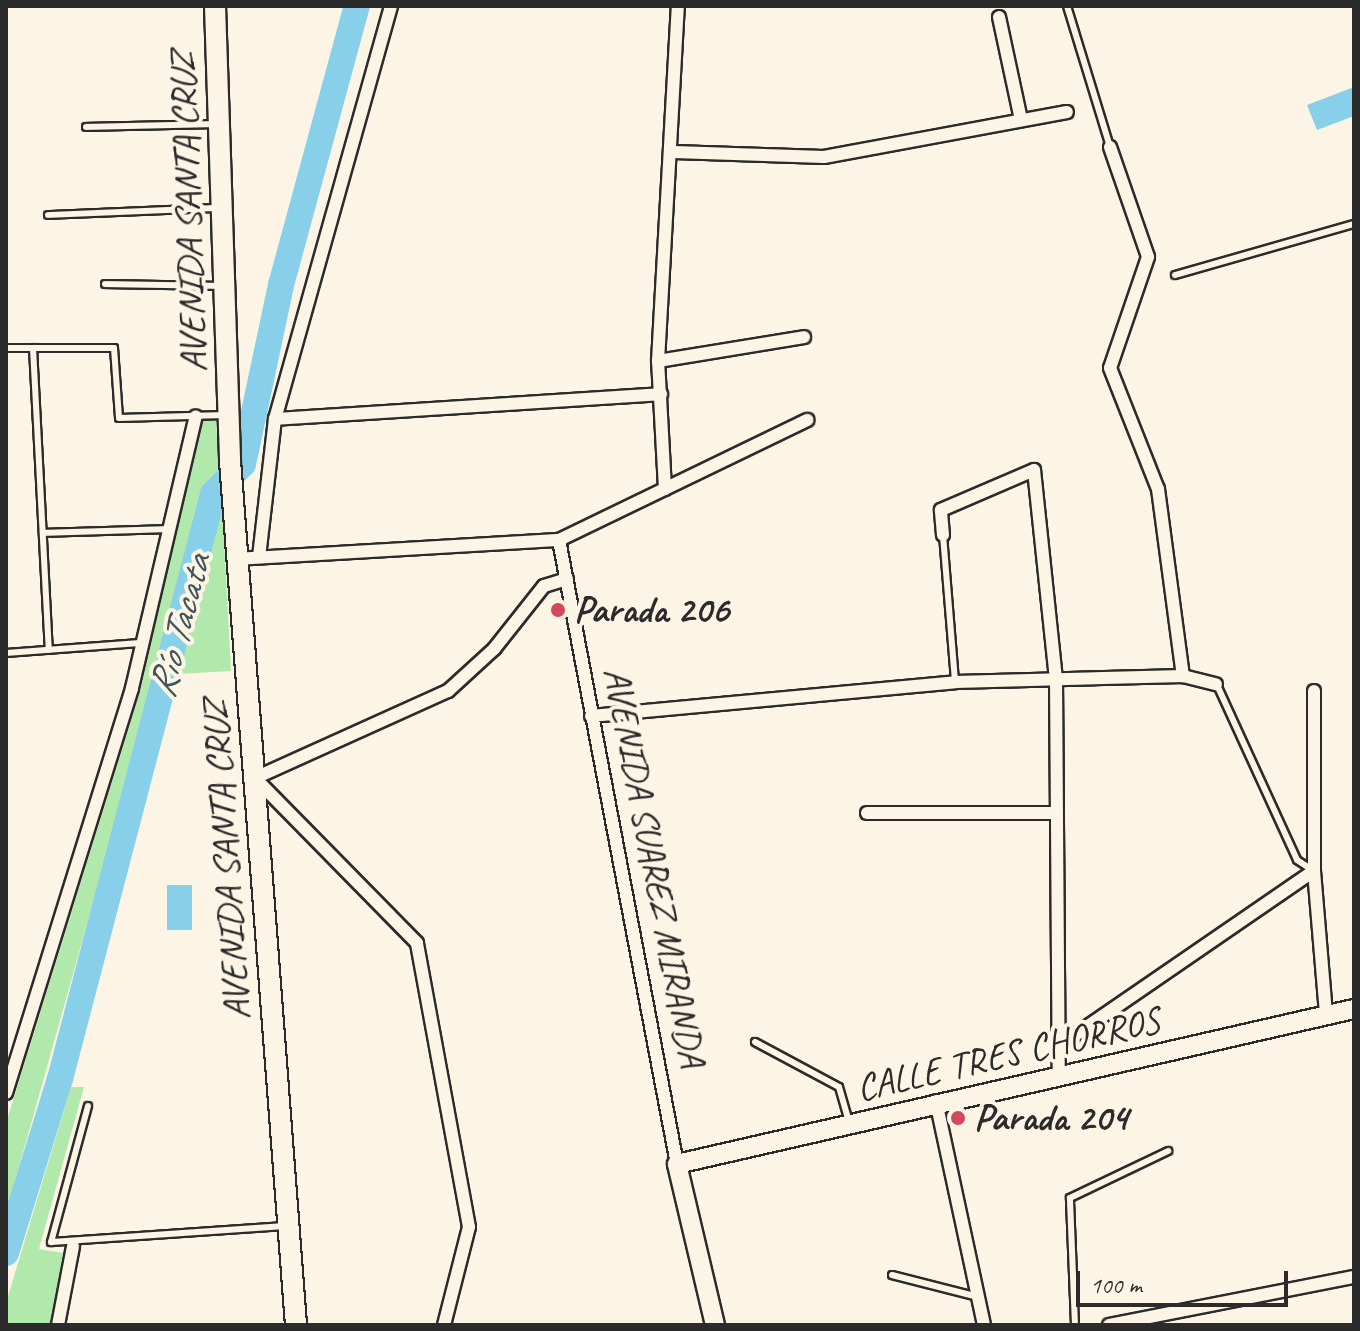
<!DOCTYPE html>
<meta charset="utf-8">
<style>
body{margin:0}
#map{position:relative;width:1360px;height:1331px;overflow:hidden;background:#fcf5e5;font-family:Caveat,sans-serif}
div>[style]{position:absolute}
.green>*{inset:0;background:#b1e9ac}
.water>*{inset:0;background:#88cfe9;transform-origin:0 0}
.river>*{height:26px;margin:-13px;padding:0 13px;transform-origin:13px;border-radius:13px;background:#88cfe9}
.roads{filter:drop-shadow(2px 0 #2b2b2b) drop-shadow(-2px 0 #2b2b2b) drop-shadow(0 2px #2b2b2b) drop-shadow(0 -2px #2b2b2b)}
.service>*{height:6px;margin:-3px;padding:0 3px;transform-origin:3px;border-radius:3px;background:#fcf5e5}
.minor>*{height:12px;margin:-6px;padding:0 6px;transform-origin:6px;border-radius:6px;background:#fcf5e5}
.secondary>*{height:18px;margin:-9px;padding:0 9px;transform-origin:9px;border-radius:9px;background:#fcf5e5}
.primary>*{height:20px;margin:-10px;padding:0 10px;transform-origin:10px;border-radius:10px;background:#fcf5e5}
.dots>*{width:22px;height:22px;translate:-50% -50%;box-sizing:border-box;border:4px solid #fcf5e5;border-radius:50%}
span{translate:-50% -50%;white-space:nowrap;text-align:center;line-height:1.15;-webkit-text-stroke:8px #fcf5e5;paint-order:stroke}
.street-label{font-size:38px;color:#2b2b2b}
.poi-label{font-size:38px;color:#2b2b2b;font-weight:700}
.left{translate:0 -50%;text-align:left}
.water-label{font-size:40px;color:#42545a;font-style:italic}
.frame{position:absolute;inset:0;border:8px solid #2b2b2b;pointer-events:none}
.scale{position:absolute;left:1076px;top:1271px;width:212px;height:36px;box-sizing:border-box;border:4px solid #2b2b2b;border-top:0;padding-left:10px;font-size:24px;line-height:28px;white-space:nowrap;color:#2b2b2b;-webkit-text-stroke:6px #fcf5e5;paint-order:stroke}
</style>
<div id="map">
<div class="green">
<div style="clip-path:polygon(216px 420px,220px 482px,210px 486px,6px 1213px,6px 1123px,140px 692px,202px 421px)"></div>
<div style="clip-path:polygon(222px 501px,231px 671px,177px 674px)"></div>
<div style="clip-path:polygon(71px 1087px,84px 1087px,39px 1249px,63px 1253px,50px 1325px,6px 1325px,6px 1303px)"></div>
</div>
<div class="water">
<div style="clip-path:polygon(1354px 87px,1354px 116px,1317px 130px,1307px 105px)"></div>
<div style="left:167px;top:885px;width:25px;height:45px"></div>
</div>
<div class="river">
<div style="left:6px;top:1253px;width:182px;rotate:-72.8deg"></div>
<div style="left:60px;top:1079px;width:605px;rotate:-75.34deg"></div>
<div style="left:213px;top:494px;width:42px;rotate:-45deg"></div>
<div style="left:243px;top:464px;width:183px;rotate:-78deg"></div>
<div style="left:281px;top:285px;width:289px;rotate:-74.8deg"></div>
</div>
<div class="roads">
<div class="service">
<div style="left:1067px;top:6px;width:147px;rotate:73deg"></div>
<div style="left:86px;top:127px;width:129px;rotate:-1.3deg"></div>
<div style="left:48px;top:215px;width:170px;rotate:-2.4deg"></div>
<div style="left:1175px;top:275px;width:186px;rotate:-15.9deg"></div>
<div style="left:105px;top:284px;width:117px;rotate:1deg"></div>
<div style="left:6px;top:348px;width:108px"></div>
<div style="left:114px;top:348px;width:70px;rotate:85.9deg"></div>
<div style="left:119px;top:418px;width:106px;rotate:-1.6deg"></div>
<div style="left:33px;top:348px;width:302px;rotate:87deg"></div>
<div style="left:43px;top:533px;width:124px;rotate:-1.8deg"></div>
<div style="left:943px;top:535px;width:147px;rotate:85.3deg"></div>
<div style="left:6px;top:653px;width:134px;rotate:-4.3deg"></div>
<div style="left:1217px;top:685px;width:192px;rotate:65.4deg"></div>
<div style="left:1297px;top:860px;width:20px;rotate:33deg"></div>
<div style="left:755px;top:1042px;width:95px;rotate:28.2deg"></div>
<div style="left:839px;top:1087px;width:36px;rotate:74deg"></div>
<div style="left:88px;top:1106px;width:141px;rotate:105.2deg"></div>
<div style="left:51px;top:1242px;width:235px;rotate:-3.9deg"></div>
<div style="left:892px;top:1275px;width:89px;rotate:14.3deg"></div>
<div style="left:1075px;top:1325px;width:127px;rotate:-92.3deg"></div>
<div style="left:1070px;top:1198px;width:109px;rotate:-25.6deg"></div>
</div>
<div class="minor">
<div style="left:999px;top:17px;width:105px;rotate:77.9deg"></div>
<div style="left:1110px;top:147px;width:116px;rotate:70.9deg"></div>
<div style="left:1148px;top:257px;width:117px;rotate:108.9deg"></div>
<div style="left:1110px;top:368px;width:130px;rotate:68.4deg"></div>
<div style="left:1158px;top:489px;width:189px;rotate:82.4deg"></div>
<div style="left:674px;top:152px;width:150px;rotate:1.9deg"></div>
<div style="left:824px;top:157px;width:247px;rotate:-10.5deg"></div>
<div style="left:658px;top:361px;width:148px;rotate:-9.3deg"></div>
<div style="left:275px;top:419px;width:387px;rotate:-3.7deg"></div>
<div style="left:665px;top:489px;width:128px;rotate:-93.1deg"></div>
<div style="left:658px;top:361px;width:356px;rotate:-86.8deg"></div>
<div style="left:943px;top:535px;width:25px;rotate:-95deg"></div>
<div style="left:941px;top:510px;width:101px;rotate:-23.3deg"></div>
<div style="left:1034px;top:470px;width:209px;rotate:84deg"></div>
<div style="left:1056px;top:678px;width:400px;rotate:89.6deg"></div>
<div style="left:559px;top:540px;width:635px;rotate:79.29deg"></div>
<div style="left:259px;top:557px;width:139px;rotate:-83.4deg"></div>
<div style="left:275px;top:419px;width:429px;rotate:-74.3deg"></div>
<div style="left:237px;top:559px;width:323px;rotate:-3.4deg"></div>
<div style="left:559px;top:540px;width:276px;rotate:-25.8deg"></div>
<div style="left:1314px;top:691px;width:180px;rotate:90deg"></div>
<div style="left:1314px;top:871px;width:144px;rotate:85.2deg"></div>
<div style="left:591px;top:716px;width:366px;rotate:-5.3deg"></div>
<div style="left:955px;top:682px;width:228px;rotate:-1.5deg"></div>
<div style="left:1183px;top:676px;width:34px;rotate:14deg"></div>
<div style="left:867px;top:813px;width:186px"></div>
<div style="left:1059px;top:1046px;width:309px;rotate:-34.5deg"></div>
<div style="left:6px;top:1093px;width:424px;rotate:-72.7deg"></div>
<div style="left:132px;top:688px;width:279px;rotate:-76.8deg"></div>
<div style="left:936px;top:1101px;width:229px;rotate:77.9deg"></div>
<div style="left:58px;top:1325px;width:80px;rotate:-79.2deg"></div>
<div style="left:444px;top:1325px;width:101px;rotate:-75.7deg"></div>
<div style="left:469px;top:1227px;width:289px;rotate:-100.4deg"></div>
<div style="left:417px;top:943px;width:231px;rotate:-134.5deg"></div>
<div style="left:255px;top:778px;width:212px;rotate:-24.3deg"></div>
<div style="left:448px;top:691px;width:62px;rotate:-42.4deg"></div>
<div style="left:494px;top:649px;width:80px;rotate:-51.6deg"></div>
<div style="left:544px;top:586px;width:24px;rotate:-17deg"></div>
<div style="left:1109px;top:1325px;width:250px;rotate:-11.1deg"></div>
</div>
<div class="secondary">
<div style="left:715px;top:1325px;width:165px;rotate:-103.3deg"></div>
<div style="left:677px;top:1164px;width:695px;rotate:-12.9deg"></div>
</div>
<div class="primary">
<div style="left:215px;top:6px;width:455px;rotate:88.1deg"></div>
<div style="left:230px;top:461px;width:867px;rotate:85.63deg"></div>
</div>
</div>
<div class="dots">
<div style="left:558px;top:610px;background:#d1495b"></div>
<div style="left:958px;top:1118px;background:#d1495b"></div>
</div>
<div class="street-label">
<span style="left:188px;top:212px;rotate:-92deg">AVENIDA SANTA CRUZ</span>
<span style="left:226px;top:860px;rotate:-94deg">AVENIDA SANTA CRUZ</span>
<span style="left:655px;top:867px;rotate:79deg">AVENIDA SUAREZ MIRANDA</span>
<span style="left:1008px;top:1054px;rotate:-13deg">CALLE TRES CHORROS</span>
</div>
<div class="poi-label">
<span class="left" style="left:574px;top:610px">Parada 206</span>
<span class="left" style="left:974px;top:1118px">Parada 204</span>
</div>
<div class="water-label">
<span style="left:179px;top:626px;rotate:-75deg">Río Tacata</span>
</div>
<div class="frame"></div>
<div class="scale">100 m</div>
</div>
